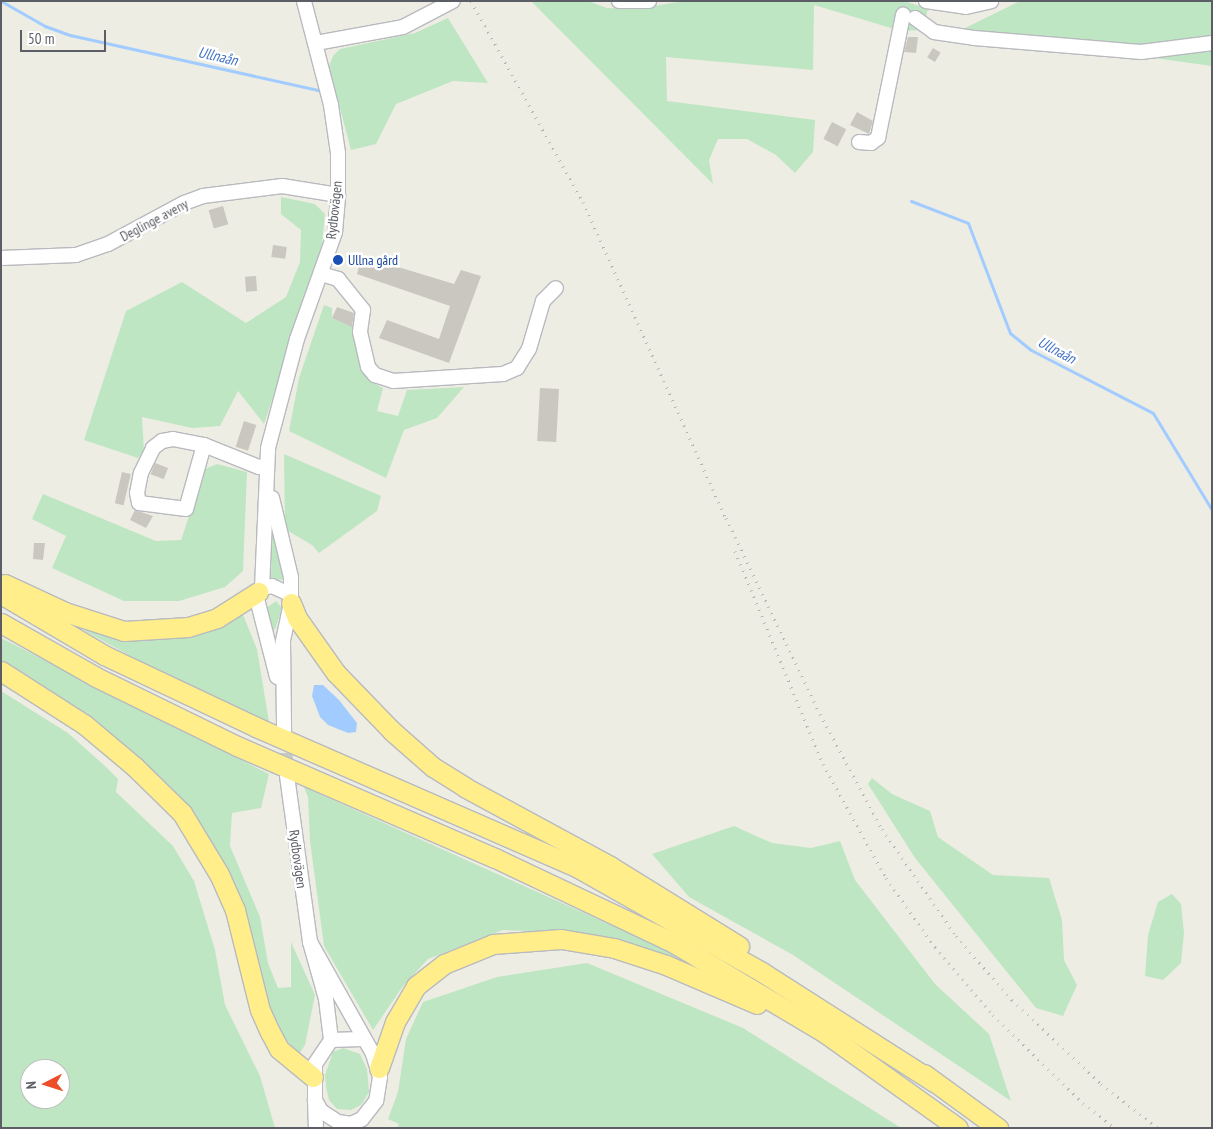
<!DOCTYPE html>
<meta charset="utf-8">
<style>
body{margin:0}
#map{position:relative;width:1213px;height:1129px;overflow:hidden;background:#eeede3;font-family:"PT Sans Narrow",sans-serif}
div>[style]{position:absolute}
.green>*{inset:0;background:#bee6c3}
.water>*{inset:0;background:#a2ccff}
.stream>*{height:3px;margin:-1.5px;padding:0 1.5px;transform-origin:1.5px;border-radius:1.5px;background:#a2ccff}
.building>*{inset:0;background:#c9c7c0;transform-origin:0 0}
.minor-tunnel>*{height:14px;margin-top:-7px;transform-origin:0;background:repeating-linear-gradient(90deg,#c9c9c3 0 14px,transparent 0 21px)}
.roads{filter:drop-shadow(1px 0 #b8babf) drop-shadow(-1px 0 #b8babf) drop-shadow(0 1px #b8babf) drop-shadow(0 -1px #b8babf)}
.minor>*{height:14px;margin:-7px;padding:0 7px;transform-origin:7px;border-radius:7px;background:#fff}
.highway>*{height:19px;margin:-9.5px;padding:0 9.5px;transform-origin:9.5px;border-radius:9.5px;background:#ffee89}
.rail>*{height:3px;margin-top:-1.5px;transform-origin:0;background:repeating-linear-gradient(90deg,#b4b5b5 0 1px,transparent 0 7px)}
.dots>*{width:14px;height:14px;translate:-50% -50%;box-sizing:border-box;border:2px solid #fff;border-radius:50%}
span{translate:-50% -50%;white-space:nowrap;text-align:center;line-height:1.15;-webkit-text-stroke:5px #fff;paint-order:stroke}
.street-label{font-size:14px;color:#5b5e64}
.transit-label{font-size:14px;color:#164399}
.left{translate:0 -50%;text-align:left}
.water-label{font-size:15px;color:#4173c5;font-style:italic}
.frame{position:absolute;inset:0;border:2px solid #5b5e64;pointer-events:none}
.north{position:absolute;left:20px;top:1059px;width:50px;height:50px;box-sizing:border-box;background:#fff;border:1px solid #bdbfc1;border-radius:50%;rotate:265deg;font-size:14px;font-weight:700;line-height:20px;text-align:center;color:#5b5e64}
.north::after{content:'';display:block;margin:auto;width:18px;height:22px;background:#ec4e2a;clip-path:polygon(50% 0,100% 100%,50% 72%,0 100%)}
.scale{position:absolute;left:20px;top:30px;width:86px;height:22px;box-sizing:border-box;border:2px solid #5b5e64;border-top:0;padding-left:6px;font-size:15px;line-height:18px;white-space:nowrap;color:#5b5e64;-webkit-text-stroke:4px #fff;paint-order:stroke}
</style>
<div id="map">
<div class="green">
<div style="clip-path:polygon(531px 1px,588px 1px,607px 8px,636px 9px,684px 1px,904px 1px,928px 9px,922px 30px,901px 31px,814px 5px,813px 70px,666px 57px,667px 101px,815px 120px,813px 152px,795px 173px,776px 155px,747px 139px,718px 139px,709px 160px,713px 184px)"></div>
<div style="clip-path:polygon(1020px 1px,1212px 1px,1212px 66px,959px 31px)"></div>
<div style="clip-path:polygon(448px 18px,488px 83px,453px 81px,396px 104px,376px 144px,351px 150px,329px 66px,333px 56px,340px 49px,415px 33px)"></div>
<div style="clip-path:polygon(281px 197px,315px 204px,325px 214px,321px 254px,264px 424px,238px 391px,220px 426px,192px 428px,142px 417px,144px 451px,138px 458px,84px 440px,126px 311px,182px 282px,246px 323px,286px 297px,300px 262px,301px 230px,281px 214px)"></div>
<div style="clip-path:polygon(324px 305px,332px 308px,332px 318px,353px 327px,368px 380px,383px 388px,377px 411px,398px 416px,407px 390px,464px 387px,437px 418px,404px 430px,386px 478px,289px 431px,299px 378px)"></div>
<div style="clip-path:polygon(284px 454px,381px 496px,377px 511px,319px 553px,312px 545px,285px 529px)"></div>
<div style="clip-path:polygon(217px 464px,247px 472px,243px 571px,225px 587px,179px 601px,124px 601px,52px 568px,66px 536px,32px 519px,43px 494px,156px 541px,181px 540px,205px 469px)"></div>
<div style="clip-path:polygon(272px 530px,274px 531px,284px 580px,271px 579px)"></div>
<div style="clip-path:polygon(276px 601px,282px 608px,275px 630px,271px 627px,266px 608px)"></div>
<div style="clip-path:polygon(241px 610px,257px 649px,270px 728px,213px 701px,85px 631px,87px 627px,128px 639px,187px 637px,210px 629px)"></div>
<div style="clip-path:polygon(1px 638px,269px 774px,261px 808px,232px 813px,230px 846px,260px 917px,268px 963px,278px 988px,291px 987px,291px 942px,315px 995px,305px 1045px,299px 1054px,275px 1027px,244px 906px,190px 807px,151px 769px,1px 663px)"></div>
<div style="clip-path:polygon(evenodd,1px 691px,68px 733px,106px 767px,118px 779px,116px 792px,173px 846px,194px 881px,215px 950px,225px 1005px,260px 1076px,275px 1128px,1px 1128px,1px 691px,30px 1069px,60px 1069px,60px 1099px,30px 1099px,30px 1069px)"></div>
<div style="clip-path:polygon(872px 778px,892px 794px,930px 811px,938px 837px,993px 875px,1049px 878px,1062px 920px,1064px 960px,1077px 985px,1063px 1016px,1036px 1008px,915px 858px,868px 784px)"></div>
<div style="clip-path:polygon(304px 787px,684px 958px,679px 961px,555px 932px,503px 930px,428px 959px,403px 986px,373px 1030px,324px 946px,310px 841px,308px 797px)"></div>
<div style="clip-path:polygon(734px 826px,772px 843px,811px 848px,840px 841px,855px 880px,935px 984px,989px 1034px,1011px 1101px,793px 955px,689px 897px,652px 854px)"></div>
<div style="clip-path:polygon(1172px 894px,1181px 904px,1184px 933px,1181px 963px,1163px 980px,1145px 976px,1148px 935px,1158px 902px)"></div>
<div style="clip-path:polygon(587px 963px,743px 1028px,901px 1128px,397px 1128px,399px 1124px,388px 1119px,398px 1092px,406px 1039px,423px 1002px,497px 977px)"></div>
<div style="clip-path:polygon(343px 1048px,360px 1054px,367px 1069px,369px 1092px,361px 1105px,351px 1110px,337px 1109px,329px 1100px,326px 1087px,325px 1075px,333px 1052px)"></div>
</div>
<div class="water">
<div style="clip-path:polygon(314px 685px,323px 685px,339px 700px,357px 723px,356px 732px,348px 733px,328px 725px,320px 717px,312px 696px)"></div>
</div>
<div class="stream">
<div style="left:1px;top:1px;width:51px;rotate:29.6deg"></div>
<div style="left:45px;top:26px;width:27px;rotate:20deg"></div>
<div style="left:70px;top:35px;width:254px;rotate:12.5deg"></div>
<div style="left:911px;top:201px;width:61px;rotate:21.1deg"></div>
<div style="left:968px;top:223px;width:118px;rotate:69.1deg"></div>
<div style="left:1010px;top:333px;width:27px;rotate:39deg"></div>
<div style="left:1031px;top:350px;width:137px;rotate:27.3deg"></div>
<div style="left:1153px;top:413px;width:114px;rotate:58.7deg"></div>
</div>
<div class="building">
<div style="clip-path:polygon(908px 37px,918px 37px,916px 53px,904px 52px)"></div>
<div style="left:933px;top:48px;width:9px;height:11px;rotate:32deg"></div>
<div style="clip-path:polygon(857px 112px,873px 121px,869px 134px,850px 125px)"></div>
<div style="left:832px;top:122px;width:16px;height:19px;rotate:27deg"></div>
<div style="left:223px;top:206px;width:19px;height:15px;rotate:74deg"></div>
<div style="left:273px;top:245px;width:14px;height:12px;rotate:8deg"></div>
<div style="clip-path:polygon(362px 256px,454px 284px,461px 270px,481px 276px,449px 363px,379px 338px,387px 320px,439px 339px,450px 306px,357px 274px)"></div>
<div style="left:256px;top:276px;width:15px;height:11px;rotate:86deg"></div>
<div style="clip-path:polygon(337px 307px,354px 313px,352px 327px,332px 318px)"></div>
<div style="left:540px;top:388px;width:19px;height:53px;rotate:3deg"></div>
<div style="left:244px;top:421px;width:13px;height:27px;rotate:18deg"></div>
<div style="left:155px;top:463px;width:14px;height:12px;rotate:21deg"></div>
<div style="left:122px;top:472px;width:9px;height:32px;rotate:13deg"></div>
<div style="clip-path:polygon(135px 510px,153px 516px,146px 528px,130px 520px)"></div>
<div style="clip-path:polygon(34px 543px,45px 543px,43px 560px,33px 559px)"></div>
</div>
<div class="minor-tunnel">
<div style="left:284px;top:732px;width:43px;rotate:86deg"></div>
</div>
<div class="roads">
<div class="minor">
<div style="left:619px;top:1px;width:30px"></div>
<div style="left:926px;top:1px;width:40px;rotate:8.5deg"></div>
<div style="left:966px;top:7px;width:26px;rotate:-13deg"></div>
<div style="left:915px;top:18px;width:24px;rotate:36deg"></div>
<div style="left:934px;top:32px;width:40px;rotate:8.5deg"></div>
<div style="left:974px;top:38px;width:168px;rotate:4.8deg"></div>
<div style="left:1141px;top:52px;width:72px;rotate:-7.2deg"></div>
<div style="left:316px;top:43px;width:88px;rotate:-10.4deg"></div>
<div style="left:403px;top:27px;width:56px;rotate:-27.5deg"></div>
<div style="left:859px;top:142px;width:12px;rotate:5deg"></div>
<div style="left:871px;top:143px;width:9px;rotate:-36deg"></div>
<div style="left:878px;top:138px;width:126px;rotate:-78.5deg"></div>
<div style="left:1px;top:258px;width:75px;rotate:-2.3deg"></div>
<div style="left:76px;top:255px;width:34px;rotate:-19deg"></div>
<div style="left:108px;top:244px;width:86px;rotate:-28.3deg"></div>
<div style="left:184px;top:203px;width:20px;rotate:-20deg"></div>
<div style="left:203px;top:196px;width:80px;rotate:-7.2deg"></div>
<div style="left:282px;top:186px;width:57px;rotate:9.1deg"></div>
<div style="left:321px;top:274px;width:18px;rotate:16deg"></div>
<div style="left:338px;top:279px;width:40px;rotate:51deg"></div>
<div style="left:363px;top:310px;width:22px;rotate:98deg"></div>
<div style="left:360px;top:332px;width:36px;rotate:77deg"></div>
<div style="left:368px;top:367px;width:11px;rotate:49deg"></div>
<div style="left:375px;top:375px;width:19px;rotate:18deg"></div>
<div style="left:393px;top:381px;width:110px;rotate:-3.6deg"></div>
<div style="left:503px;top:374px;width:15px;rotate:-23deg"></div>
<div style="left:517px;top:368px;width:22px;rotate:-58deg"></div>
<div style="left:529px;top:349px;width:50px;rotate:-73.7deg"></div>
<div style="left:543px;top:301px;width:18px;rotate:-45deg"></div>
<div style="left:204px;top:445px;width:66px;rotate:105.7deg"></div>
<div style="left:186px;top:509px;width:47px;rotate:-172.7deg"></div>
<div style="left:139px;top:503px;width:10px;rotate:-101deg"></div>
<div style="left:137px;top:493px;width:20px;rotate:-79deg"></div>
<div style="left:141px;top:473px;width:28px;rotate:-64deg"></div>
<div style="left:153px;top:448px;width:11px;rotate:-38deg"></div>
<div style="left:162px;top:441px;width:11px;rotate:-10deg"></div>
<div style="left:173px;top:439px;width:32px;rotate:11deg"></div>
<div style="left:204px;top:445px;width:59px;rotate:21.8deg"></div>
<div style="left:259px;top:467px;width:8px;rotate:-7deg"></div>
<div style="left:272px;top:498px;width:81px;rotate:76.5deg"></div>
<div style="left:291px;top:577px;width:26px;rotate:90deg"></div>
<div style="left:291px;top:603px;width:40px;rotate:102deg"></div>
<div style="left:283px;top:642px;width:88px;rotate:89.3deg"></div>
<div style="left:262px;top:588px;width:140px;rotate:-87.5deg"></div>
<div style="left:268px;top:448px;width:113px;rotate:-75.1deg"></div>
<div style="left:297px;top:339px;width:114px;rotate:-70.4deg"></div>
<div style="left:335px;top:232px;width:37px;rotate:-85deg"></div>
<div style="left:338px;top:195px;width:42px;rotate:-90deg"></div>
<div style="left:338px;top:153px;width:49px;rotate:-98.3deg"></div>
<div style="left:331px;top:105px;width:107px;rotate:-104.6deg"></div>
<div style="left:277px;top:677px;width:81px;rotate:-104.4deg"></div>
<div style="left:257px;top:599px;width:12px;rotate:-66deg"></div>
<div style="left:262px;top:588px;width:10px;rotate:-11deg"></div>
<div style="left:272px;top:586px;width:19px;rotate:25deg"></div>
<div style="left:287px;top:776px;width:168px;rotate:82.1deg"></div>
<div style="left:310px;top:942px;width:59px;rotate:74.3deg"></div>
<div style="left:326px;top:999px;width:41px;rotate:83deg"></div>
<div style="left:310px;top:942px;width:129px;rotate:60.6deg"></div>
<div style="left:373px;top:1054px;width:24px;rotate:73deg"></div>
<div style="left:380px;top:1077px;width:24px;rotate:99deg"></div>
<div style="left:376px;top:1101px;width:23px;rotate:128deg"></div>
<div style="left:362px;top:1119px;width:12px;rotate:156deg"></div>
<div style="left:351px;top:1124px;width:13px;rotate:-171deg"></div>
<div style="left:338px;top:1122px;width:20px;rotate:-147deg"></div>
<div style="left:321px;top:1111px;width:13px;rotate:-119deg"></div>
<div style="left:315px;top:1100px;width:36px;rotate:-90deg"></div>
<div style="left:315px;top:1064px;width:29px;rotate:-56deg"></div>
<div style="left:331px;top:1040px;width:31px;rotate:-2deg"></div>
<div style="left:315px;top:1101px;width:27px;rotate:88deg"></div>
</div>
<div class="highway">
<div style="left:5px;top:584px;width:66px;rotate:25deg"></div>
<div style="left:65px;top:612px;width:62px;rotate:17.9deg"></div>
<div style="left:124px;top:631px;width:64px;rotate:-3.6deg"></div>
<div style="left:188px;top:627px;width:30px;rotate:-17deg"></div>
<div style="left:217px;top:618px;width:49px;rotate:-32.4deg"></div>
<div style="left:1px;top:594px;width:120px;rotate:30.6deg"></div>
<div style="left:104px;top:655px;width:168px;rotate:25.3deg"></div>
<div style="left:256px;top:727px;width:352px;rotate:23.6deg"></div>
<div style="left:578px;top:868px;width:211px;rotate:29.5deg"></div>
<div style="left:762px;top:972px;width:204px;rotate:32.6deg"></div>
<div style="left:291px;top:603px;width:16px;rotate:68deg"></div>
<div style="left:297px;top:618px;width:67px;rotate:54.7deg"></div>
<div style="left:336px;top:673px;width:81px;rotate:46deg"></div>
<div style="left:392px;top:731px;width:55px;rotate:41.3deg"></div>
<div style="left:433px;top:767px;width:39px;rotate:32deg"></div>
<div style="left:466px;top:788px;width:164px;rotate:28.4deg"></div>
<div style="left:610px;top:866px;width:152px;rotate:31.8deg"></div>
<div style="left:1px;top:623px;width:109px;rotate:29.6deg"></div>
<div style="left:96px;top:677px;width:157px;rotate:26.1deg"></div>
<div style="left:237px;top:746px;width:281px;rotate:23.5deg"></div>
<div style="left:495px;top:858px;width:198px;rotate:25.4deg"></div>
<div style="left:674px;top:943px;width:176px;rotate:30.8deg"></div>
<div style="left:825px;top:1033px;width:163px;rotate:35.5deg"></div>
<div style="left:1px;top:671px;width:100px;rotate:32.7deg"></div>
<div style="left:85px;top:725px;width:65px;rotate:40deg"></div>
<div style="left:135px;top:767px;width:66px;rotate:44.4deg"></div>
<div style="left:182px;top:813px;width:71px;rotate:58.8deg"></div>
<div style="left:219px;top:874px;width:39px;rotate:66deg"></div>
<div style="left:235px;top:910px;width:103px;rotate:76deg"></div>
<div style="left:260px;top:1010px;width:24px;rotate:66deg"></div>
<div style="left:270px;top:1032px;width:19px;rotate:62deg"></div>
<div style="left:279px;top:1049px;width:44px;rotate:39.5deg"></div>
<div style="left:379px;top:1068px;width:49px;rotate:-70.8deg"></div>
<div style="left:395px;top:1022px;width:42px;rotate:-59.7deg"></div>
<div style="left:416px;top:986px;width:36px;rotate:-38deg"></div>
<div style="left:444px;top:964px;width:53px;rotate:-22.2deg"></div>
<div style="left:493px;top:944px;width:68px;rotate:-4.2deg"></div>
<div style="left:561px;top:939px;width:54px;rotate:9.6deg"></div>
<div style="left:614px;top:948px;width:55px;rotate:18.1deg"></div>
<div style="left:666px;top:965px;width:99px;rotate:23.2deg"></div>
<div style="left:924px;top:1074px;width:92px;rotate:36.1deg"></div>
</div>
</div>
<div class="rail">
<div style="left:471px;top:1px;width:230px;rotate:60.9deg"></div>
<div style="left:583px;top:202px;width:347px;rotate:65.7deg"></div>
<div style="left:726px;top:518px;width:217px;rotate:64.4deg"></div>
<div style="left:820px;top:714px;width:131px;rotate:61.7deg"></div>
<div style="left:882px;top:829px;width:130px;rotate:55.3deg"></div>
<div style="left:956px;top:936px;width:85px;rotate:48.8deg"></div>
<div style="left:1012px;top:1000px;width:122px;rotate:43.3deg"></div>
<div style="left:1101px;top:1084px;width:72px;rotate:37.7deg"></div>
<div style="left:735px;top:551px;width:230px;rotate:67.6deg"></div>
<div style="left:823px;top:764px;width:130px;rotate:61.1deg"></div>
<div style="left:886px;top:878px;width:85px;rotate:54.6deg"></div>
<div style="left:935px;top:947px;width:89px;rotate:49.5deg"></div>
<div style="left:993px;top:1015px;width:126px;rotate:44.4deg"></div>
<div style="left:1083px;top:1103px;width:41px;rotate:38deg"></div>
</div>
<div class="dots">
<div style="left:338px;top:260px;background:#1a4fb4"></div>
</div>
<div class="street-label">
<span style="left:334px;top:210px;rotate:-84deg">Rydbovägen</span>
<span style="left:154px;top:220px;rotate:-28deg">Deglinge aveny</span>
<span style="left:298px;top:859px;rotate:82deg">Rydbovägen</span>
</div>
<div class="transit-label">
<span class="left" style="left:348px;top:260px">Ullna gård</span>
</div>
<div class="water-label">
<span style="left:218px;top:56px;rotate:13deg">Ullnaån</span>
<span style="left:1057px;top:350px;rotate:28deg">Ullnaån</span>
</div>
<div class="frame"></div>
<div class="north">N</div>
<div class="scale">50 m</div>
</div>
